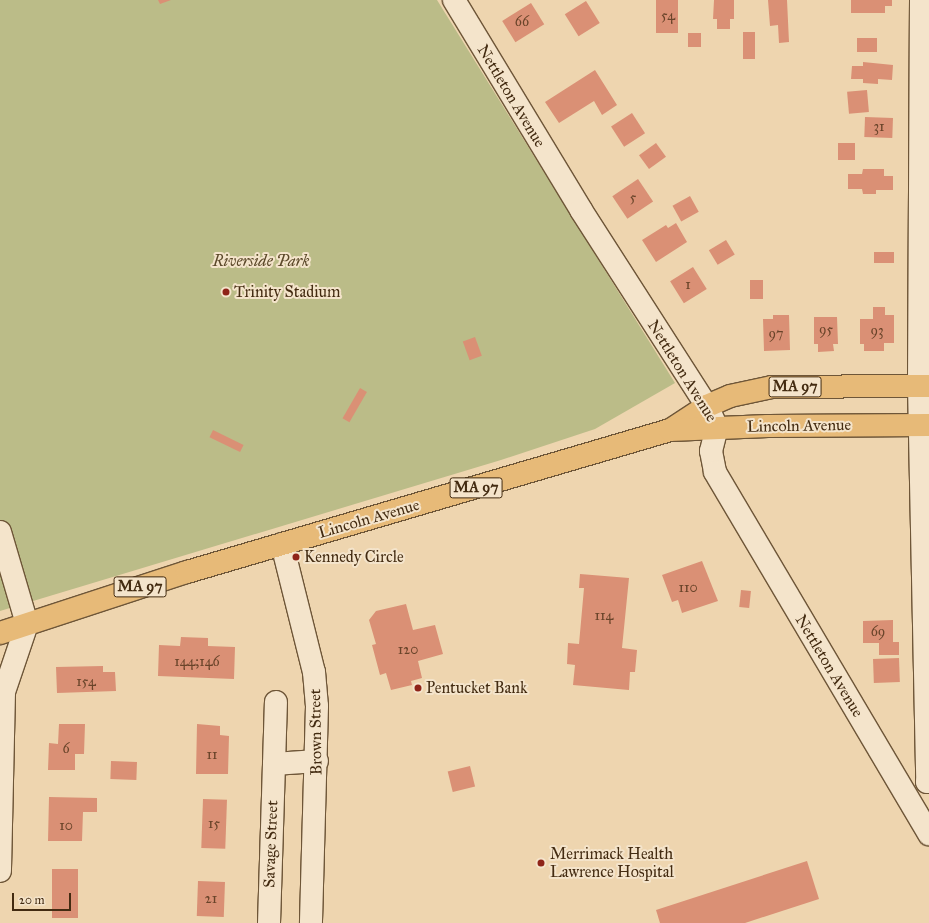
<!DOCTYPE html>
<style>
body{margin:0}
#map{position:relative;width:929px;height:923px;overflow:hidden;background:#eed5af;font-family:"IM FELL Great Primer",serif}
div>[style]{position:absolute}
.green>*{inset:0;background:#bbbc88}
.building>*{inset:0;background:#da9075;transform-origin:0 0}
.roads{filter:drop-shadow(1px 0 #6e5638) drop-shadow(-1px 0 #6e5638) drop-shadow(0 1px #6e5638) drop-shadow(0 -1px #6e5638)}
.minor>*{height:22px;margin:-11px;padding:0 11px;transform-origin:11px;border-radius:11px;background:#f4e4cb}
.major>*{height:22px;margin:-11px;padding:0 11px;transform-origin:11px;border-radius:11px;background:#e7ba78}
.dots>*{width:11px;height:11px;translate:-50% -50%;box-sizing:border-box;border:2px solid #f4e4cb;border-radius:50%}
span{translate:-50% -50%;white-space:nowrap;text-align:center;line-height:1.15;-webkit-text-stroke:4px #f4e4cb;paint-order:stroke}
.number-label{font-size:14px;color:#69442a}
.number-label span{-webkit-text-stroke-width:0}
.shield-label span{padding:1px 3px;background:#f4e4cb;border:1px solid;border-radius:3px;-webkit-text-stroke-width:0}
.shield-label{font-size:15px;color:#432b11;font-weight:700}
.street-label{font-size:16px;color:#432b11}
.park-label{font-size:16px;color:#5b4829;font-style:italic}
.poi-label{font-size:16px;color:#432b11}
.left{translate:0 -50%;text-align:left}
.scale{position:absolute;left:12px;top:893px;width:59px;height:18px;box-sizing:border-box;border:2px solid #432b11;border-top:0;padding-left:5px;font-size:12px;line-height:14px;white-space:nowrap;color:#432b11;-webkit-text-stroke:3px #f4e4cb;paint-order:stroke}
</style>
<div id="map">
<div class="green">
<div style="clip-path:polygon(0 0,437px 0,675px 383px,595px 429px,501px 460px,0 611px)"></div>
</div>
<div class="building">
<div style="clip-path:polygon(158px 0,171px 0,160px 4px)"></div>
<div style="left:656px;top:0;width:22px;height:33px"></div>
<div style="clip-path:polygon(714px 0,734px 0,734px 19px,730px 19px,730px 29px,717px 29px,717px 19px,713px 19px)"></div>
<div style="clip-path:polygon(768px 0,787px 0,789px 42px,779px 43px,778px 25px,770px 26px)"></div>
<div style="clip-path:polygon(851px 0,892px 0,892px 6px,885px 6px,885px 13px,851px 13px)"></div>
<div style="left:586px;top:1px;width:26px;height:25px;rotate:58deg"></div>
<div style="left:531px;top:3px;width:25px;height:34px;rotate:58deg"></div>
<div style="left:743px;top:32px;width:12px;height:27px"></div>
<div style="left:688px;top:33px;width:13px;height:14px"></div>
<div style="left:857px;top:38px;width:20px;height:14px"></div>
<div style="clip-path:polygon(863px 62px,893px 65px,892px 80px,878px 79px,878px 84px,863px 83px,863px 79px,851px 79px,852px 66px,863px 66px)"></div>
<div style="clip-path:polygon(595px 70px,617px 105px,602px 115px,594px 101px,559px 123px,545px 102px)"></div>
<div style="left:867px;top:90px;width:22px;height:20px;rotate:85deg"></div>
<div style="left:632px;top:113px;width:24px;height:25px;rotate:57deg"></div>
<div style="left:865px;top:117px;width:28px;height:20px;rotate:2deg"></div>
<div style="left:656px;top:143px;width:17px;height:21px;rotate:54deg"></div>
<div style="left:855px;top:143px;width:17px;height:17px;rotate:90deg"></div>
<div style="clip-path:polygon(863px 169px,884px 169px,884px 176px,893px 176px,893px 190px,876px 190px,876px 194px,863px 194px,862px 189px,848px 189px,848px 174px,862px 174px)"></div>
<div style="left:638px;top:179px;width:27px;height:31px;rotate:56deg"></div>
<div style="left:690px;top:196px;width:18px;height:20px;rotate:61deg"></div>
<div style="clip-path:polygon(676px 223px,687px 242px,656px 262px,642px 240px,666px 225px,668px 228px)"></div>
<div style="left:726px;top:240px;width:17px;height:20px;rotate:59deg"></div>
<div style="left:874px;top:252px;width:20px;height:11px"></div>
<div style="left:693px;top:267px;width:26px;height:27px;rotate:58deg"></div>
<div style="left:750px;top:280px;width:13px;height:19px"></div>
<div style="clip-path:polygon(873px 307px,885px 307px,885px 315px,894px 315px,894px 343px,884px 343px,884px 351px,864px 351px,864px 344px,860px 344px,860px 319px,873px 319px)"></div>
<div style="clip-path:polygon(773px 315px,789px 315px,790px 350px,764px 351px,763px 319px,773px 319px)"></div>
<div style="clip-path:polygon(814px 317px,837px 317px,838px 344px,833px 344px,834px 351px,818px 352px,818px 344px,814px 344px)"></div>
<div style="left:475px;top:337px;width:20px;height:13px;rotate:70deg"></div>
<div style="left:360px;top:388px;width:8px;height:35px;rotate:30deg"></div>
<div style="left:213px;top:430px;width:34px;height:8px;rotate:26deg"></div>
<div style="clip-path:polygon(702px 561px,718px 601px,682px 613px,678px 600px,672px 602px,662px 575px)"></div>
<div style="clip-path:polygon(580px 574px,629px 578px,622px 648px,637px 650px,635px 672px,630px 672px,629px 690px,573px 685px,575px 665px,567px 664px,568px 643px,579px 644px,584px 588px,579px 588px)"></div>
<div style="left:741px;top:590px;width:10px;height:17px;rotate:6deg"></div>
<div style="clip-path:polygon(406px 604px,413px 630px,435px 625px,443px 654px,418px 661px,422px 678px,411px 681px,412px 685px,391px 690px,386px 673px,380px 675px,372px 645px,376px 644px,369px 620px,376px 611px)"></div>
<div style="clip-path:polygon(893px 620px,893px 642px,899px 642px,899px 655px,879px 655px,879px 643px,863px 643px,863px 621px)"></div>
<div style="clip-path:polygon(181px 637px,208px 638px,208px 646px,235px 647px,234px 679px,158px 676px,159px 645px,180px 646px)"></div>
<div style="left:899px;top:658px;width:24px;height:26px;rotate:88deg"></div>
<div style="clip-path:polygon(103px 666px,103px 672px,115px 672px,116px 691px,57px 693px,56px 667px)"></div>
<div style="clip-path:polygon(59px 724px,85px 724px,84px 754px,75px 754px,75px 770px,48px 770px,49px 743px,58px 744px)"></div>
<div style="clip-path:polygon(197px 724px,220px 726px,220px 735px,229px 736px,228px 774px,196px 774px)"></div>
<div style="left:111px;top:761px;width:26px;height:18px;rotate:2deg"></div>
<div style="left:470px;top:766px;width:21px;height:23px;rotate:76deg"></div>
<div style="clip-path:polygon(49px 797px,97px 798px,97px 812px,83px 812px,82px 841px,48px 841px)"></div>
<div style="left:203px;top:799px;width:24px;height:49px;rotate:2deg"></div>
<div style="clip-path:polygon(807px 861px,819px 899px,745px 923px,660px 923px,656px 910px)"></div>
<div style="left:52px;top:869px;width:26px;height:49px"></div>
<div style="left:198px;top:881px;width:27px;height:35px;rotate:2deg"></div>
</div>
<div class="roads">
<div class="minor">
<div style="left:454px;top:0;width:245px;rotate:58.8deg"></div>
<div style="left:581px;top:210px;width:233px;rotate:57.3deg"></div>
<div style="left:707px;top:406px;width:23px;rotate:65deg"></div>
<div style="left:717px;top:427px;width:25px;rotate:104deg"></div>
<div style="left:711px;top:451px;width:21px;rotate:79deg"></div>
<div style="left:715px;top:472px;width:421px;rotate:59.4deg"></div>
<div style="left:921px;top:0;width:386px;rotate:90.3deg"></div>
<div style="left:919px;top:386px;width:396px;rotate:88.8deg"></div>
<div style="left:927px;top:782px;width:2px"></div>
<div style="left:0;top:532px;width:96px;rotate:73.6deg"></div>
<div style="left:27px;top:624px;width:72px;rotate:108.7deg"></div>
<div style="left:4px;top:692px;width:179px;rotate:91.3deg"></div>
<div style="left:282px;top:544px;width:132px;rotate:76deg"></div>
<div style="left:314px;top:672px;width:34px;rotate:85deg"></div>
<div style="left:317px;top:706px;width:217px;rotate:91.6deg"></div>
<div style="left:274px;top:764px;width:62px;rotate:-88.2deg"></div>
<div style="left:269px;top:923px;width:159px;rotate:-88.2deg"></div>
<div style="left:274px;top:764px;width:43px;rotate:-4deg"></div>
</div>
<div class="major">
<div style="left:672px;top:429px;width:42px;rotate:-33.3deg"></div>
<div style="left:707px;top:406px;width:25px;rotate:-23deg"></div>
<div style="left:730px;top:396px;width:43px;rotate:-12.1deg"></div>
<div style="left:772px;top:387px;width:157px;rotate:-0.4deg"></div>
<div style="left:0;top:633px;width:197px;rotate:-18.1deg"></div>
<div style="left:187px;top:572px;width:503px;rotate:-16.38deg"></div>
<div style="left:670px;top:430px;width:98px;rotate:-2.3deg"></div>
<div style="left:768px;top:426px;width:161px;rotate:-0.4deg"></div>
</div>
</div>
<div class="dots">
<div style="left:226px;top:292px;background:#8f2418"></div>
<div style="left:296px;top:557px;background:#8f2418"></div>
<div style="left:418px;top:688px;background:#8f2418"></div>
<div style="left:541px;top:863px;background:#8f2418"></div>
</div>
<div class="number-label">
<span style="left:668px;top:16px">54</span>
<span style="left:522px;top:22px">66</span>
<span style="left:879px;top:127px">31</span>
<span style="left:633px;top:198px">5</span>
<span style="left:688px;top:285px">1</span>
<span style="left:826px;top:330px">95</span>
<span style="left:877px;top:331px">93</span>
<span style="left:776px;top:334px">97</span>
<span style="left:688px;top:588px">110</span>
<span style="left:604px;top:616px">114</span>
<span style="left:878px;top:632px">69</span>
<span style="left:408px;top:650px">120</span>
<span style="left:197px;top:662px">144;146</span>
<span style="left:86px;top:682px">154</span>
<span style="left:66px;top:749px">6</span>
<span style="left:212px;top:755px">11</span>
<span style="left:214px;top:824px">15</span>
<span style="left:66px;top:826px">10</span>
<span style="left:211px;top:899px">21</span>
</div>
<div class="shield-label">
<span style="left:795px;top:387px">MA 97</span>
<span style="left:476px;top:488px">MA 97</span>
<span style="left:140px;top:587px">MA 97</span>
</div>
<div class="street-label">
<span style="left:511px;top:96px;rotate:59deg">Nettleton Avenue</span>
<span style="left:682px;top:371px;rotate:58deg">Nettleton Avenue</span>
<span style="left:799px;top:426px;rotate:-1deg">Lincoln Avenue</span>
<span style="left:369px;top:519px;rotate:-16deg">Lincoln Avenue</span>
<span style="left:829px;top:666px;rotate:59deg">Nettleton Avenue</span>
<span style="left:316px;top:732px;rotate:-91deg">Brown Street</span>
<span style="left:271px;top:844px;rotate:-88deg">Savage Street</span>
</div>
<div class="park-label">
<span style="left:261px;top:261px">Riverside Park</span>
</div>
<div class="poi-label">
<span class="left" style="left:234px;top:292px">Trinity Stadium</span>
<span class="left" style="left:304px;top:557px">Kennedy Circle</span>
<span class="left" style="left:426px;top:688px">Pentucket Bank</span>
<span class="left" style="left:550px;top:863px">Merrimack Health<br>Lawrence Hospital</span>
</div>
<div class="scale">20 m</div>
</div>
